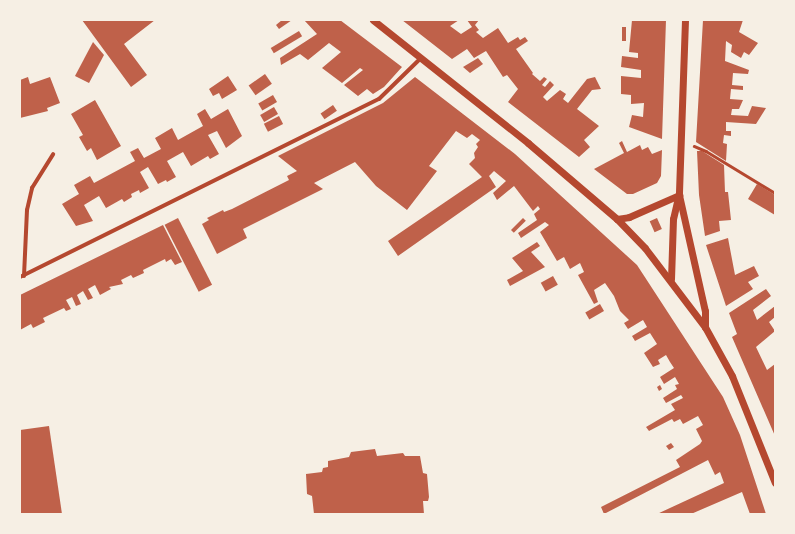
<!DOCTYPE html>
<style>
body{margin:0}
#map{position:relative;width:795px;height:534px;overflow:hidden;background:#f6efe4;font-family:Roboto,sans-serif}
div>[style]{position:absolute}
.building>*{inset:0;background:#bf614a;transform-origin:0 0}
.path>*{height:2.5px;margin:-1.25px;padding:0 1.25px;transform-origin:1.25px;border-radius:1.25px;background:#b5482f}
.minor>*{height:4px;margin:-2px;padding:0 2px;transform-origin:2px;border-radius:2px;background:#b5482f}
.tertiary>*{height:7px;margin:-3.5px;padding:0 3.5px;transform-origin:3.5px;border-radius:3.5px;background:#b5482f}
span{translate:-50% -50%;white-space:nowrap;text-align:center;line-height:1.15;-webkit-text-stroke:3px #f6efe4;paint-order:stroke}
.frame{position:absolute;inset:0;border:21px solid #f6efe4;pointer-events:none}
</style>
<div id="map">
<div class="building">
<div style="clip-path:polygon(82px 20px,155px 20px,124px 44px,147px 75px,131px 87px)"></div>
<div style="clip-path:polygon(282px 20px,292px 20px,279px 29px,276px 25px)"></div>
<div style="clip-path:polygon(304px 20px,340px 20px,402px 67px,384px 87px,373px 94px,367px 89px,358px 96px,344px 85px,363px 70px,360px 68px,342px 83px,322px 68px,341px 52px,329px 43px,308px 60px,300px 54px,281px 65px,280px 58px,317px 34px)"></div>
<div style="clip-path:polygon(402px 20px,459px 20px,450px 26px,461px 34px,472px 27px,467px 20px,479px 20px,475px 25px,479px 30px,476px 32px,483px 38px,498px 28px,508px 43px,518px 37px,520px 40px,525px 37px,528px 41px,516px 49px,533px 73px,532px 74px,540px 81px,544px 77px,547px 79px,542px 85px,545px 87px,550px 81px,554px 85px,543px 97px,547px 101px,560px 90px,566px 94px,563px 99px,568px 103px,587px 79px,595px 77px,601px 89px,592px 90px,577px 109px,599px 126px,584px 140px,590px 147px,579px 157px,508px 102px,518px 89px,507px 75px,503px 77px,486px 51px,474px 58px,467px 49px,452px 59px)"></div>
<div style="clip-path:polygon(632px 20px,666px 20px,662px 139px,629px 127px,632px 115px,643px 117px,644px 103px,631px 104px,631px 95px,621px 94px,621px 76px,641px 78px,641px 70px,621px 67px,622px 56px,638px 58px,638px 53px,629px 52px)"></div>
<div style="clip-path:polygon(703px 20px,743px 20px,739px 32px,758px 43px,749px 55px,744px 52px,741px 58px,731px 52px,732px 45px,726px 41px,725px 61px,749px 70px,748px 74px,733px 73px,732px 85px,743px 86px,743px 90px,731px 89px,730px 99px,743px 100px,739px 109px,732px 109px,731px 115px,748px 116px,752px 106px,766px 108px,756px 124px,726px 122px,726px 131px,731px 131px,731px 136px,724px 135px,723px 143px,727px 144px,726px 161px,696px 142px)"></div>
<div style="left:622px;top:27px;width:4px;height:14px"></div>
<div style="left:299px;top:31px;width:6px;height:33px;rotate:59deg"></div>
<div style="clip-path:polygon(93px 42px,104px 55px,89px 83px,75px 76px)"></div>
<div style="clip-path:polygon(478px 58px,483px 64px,470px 73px,463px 67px)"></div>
<div style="left:265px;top:74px;width:12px;height:20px;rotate:55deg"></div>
<div style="clip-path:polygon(228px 76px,237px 90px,222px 99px,219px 93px,213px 96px,209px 89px)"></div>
<div style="clip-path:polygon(28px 77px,30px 84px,50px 77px,60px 103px,47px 108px,48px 111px,20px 118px,20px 80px)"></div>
<div style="clip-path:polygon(415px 77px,515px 154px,637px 265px,723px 397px,740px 435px,766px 514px,750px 514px,742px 492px,691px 514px,657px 514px,724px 483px,720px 472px,715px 475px,708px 460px,604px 514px,601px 507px,680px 467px,676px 460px,700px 444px,702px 441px,696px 429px,703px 425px,698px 416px,683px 424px,680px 419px,674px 422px,672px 419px,649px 431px,646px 427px,675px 410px,671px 404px,683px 398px,681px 395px,666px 403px,663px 398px,677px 389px,675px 385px,679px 384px,675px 377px,664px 384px,660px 377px,674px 368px,670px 362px,666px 355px,658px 360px,660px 364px,653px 367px,644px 353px,657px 344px,650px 333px,635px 341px,632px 336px,647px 327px,643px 320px,628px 329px,624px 323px,629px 320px,620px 311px,614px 296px,605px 283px,594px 290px,598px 302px,594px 304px,578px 275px,584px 272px,580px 263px,570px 269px,564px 257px,557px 261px,540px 232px,549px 225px,545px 222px,521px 238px,518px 233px,537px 220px,534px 214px,540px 209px,538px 206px,533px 211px,514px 186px,497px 200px,493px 193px,506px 181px,494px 171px,489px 176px,496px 187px,398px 256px,388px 241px,482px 177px,469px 164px,475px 158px,474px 153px,478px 147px,476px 144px,480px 140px,472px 134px,467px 138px,456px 131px,429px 166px,437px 171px,407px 210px,376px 186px,355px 162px,314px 183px,323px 189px,243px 229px,247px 238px,217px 254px,202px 224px,209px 220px,207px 218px,223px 210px,224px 212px,232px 209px,289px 180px,287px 176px,297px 171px,278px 156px,383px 103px)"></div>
<div style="left:273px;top:95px;width:8px;height:17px;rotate:60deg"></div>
<div style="clip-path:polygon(95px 100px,121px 146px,97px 160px,91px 148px,87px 151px,79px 137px,83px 135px,71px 114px)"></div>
<div style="left:333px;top:105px;width:7px;height:15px;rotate:56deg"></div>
<div style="left:274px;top:107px;width:8px;height:16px;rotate:60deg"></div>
<div style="clip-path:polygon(205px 109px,211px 119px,228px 109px,242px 136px,226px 148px,217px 131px,208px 135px,219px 154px,210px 159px,208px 156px,191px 166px,183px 152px,167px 161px,176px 177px,167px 182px,166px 180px,158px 184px,148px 167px,140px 172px,149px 188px,140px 193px,139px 190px,131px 194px,132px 197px,124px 202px,122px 199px,106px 208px,99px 196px,84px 205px,93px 221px,76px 226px,62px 204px,79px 194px,74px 185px,90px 176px,94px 183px,135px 161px,130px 152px,138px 148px,144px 158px,161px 149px,155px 138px,172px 128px,178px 140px,203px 126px,197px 114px)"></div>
<div style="left:279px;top:116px;width:9px;height:17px;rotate:63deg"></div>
<div style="clip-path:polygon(622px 141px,627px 152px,640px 145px,642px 150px,648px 147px,652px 154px,662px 150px,661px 176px,657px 183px,633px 194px,627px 194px,594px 169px,624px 153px,619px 143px)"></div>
<div style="clip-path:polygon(697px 151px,702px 151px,724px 165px,725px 192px,728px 192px,731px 220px,719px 221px,720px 231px,705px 236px,699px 195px)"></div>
<div style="clip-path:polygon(757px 184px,775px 195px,775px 215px,748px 199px)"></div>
<div style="left:178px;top:218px;width:75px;height:15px;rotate:63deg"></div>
<div style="left:523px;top:218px;width:4px;height:17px;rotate:45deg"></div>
<div style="left:657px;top:218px;width:12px;height:8px;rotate:66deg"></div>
<div style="clip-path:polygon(163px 225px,182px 262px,175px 265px,171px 259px,166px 262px,165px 259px,143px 270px,144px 273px,133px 278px,131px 275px,121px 280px,123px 284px,109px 287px,111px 289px,100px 295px,95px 285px,88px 289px,93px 298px,88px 300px,83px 291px,77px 295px,81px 304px,76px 306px,72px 297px,66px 300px,71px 309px,66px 311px,64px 308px,43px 318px,45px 322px,33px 328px,31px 324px,20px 330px,20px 295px)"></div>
<div style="clip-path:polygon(728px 238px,735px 275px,754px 266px,759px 276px,748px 282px,753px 289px,726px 306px,706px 245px)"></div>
<div style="clip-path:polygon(537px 242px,540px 246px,531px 252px,545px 267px,510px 286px,507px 280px,523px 271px,512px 258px)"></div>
<div style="left:553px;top:276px;width:10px;height:14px;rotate:61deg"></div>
<div style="clip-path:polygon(766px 289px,771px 296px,753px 310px,757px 320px,775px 306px,775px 317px,769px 322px,775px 331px,756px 347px,767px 370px,775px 364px,775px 436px,732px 337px,737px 334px,729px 313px)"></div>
<div style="left:600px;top:304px;width:8px;height:17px;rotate:60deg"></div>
<div style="clip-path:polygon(660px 385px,662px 389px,659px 391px,657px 387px)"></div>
<div style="clip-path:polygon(49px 426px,62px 514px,20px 514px,20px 430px)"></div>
<div style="clip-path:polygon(671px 443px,674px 447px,669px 450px,666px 446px)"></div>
<div style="clip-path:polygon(375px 449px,377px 456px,403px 453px,405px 456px,420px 456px,423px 473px,427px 474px,429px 497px,428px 501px,423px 501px,424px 514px,314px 514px,312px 496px,307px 494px,306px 474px,322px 472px,323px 468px,328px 467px,328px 461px,349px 457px,351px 452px)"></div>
</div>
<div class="path">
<div style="left:694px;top:146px;width:13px;rotate:23deg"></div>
<div style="left:706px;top:151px;width:81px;rotate:31.3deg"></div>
</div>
<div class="minor">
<div style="left:24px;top:276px;width:66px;rotate:-87.4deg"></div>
<div style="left:27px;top:210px;width:23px;rotate:-77deg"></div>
<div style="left:32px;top:188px;width:40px;rotate:-58deg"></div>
<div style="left:20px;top:277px;width:401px;rotate:-26.4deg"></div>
<div style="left:379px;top:99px;width:59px;rotate:-44.3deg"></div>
</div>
<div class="tertiary">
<div style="left:373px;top:20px;width:198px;rotate:38.4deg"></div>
<div style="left:528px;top:143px;width:117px;rotate:40.5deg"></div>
<div style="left:617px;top:219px;width:40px;rotate:46deg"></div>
<div style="left:645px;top:248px;width:99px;rotate:52.8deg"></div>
<div style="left:705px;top:327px;width:56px;rotate:61.1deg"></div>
<div style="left:732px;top:376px;width:115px;rotate:68.1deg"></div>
<div style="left:685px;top:20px;width:175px;rotate:92deg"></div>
<div style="left:679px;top:195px;width:119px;rotate:77.4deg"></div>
<div style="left:705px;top:311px;width:16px;rotate:90deg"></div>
<div style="left:617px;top:219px;width:12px;rotate:-9deg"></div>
<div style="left:629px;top:217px;width:55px;rotate:-23.7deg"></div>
<div style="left:671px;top:279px;width:60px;rotate:-88.1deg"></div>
<div style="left:673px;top:219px;width:23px;rotate:-77deg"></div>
</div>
<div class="frame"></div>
</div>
